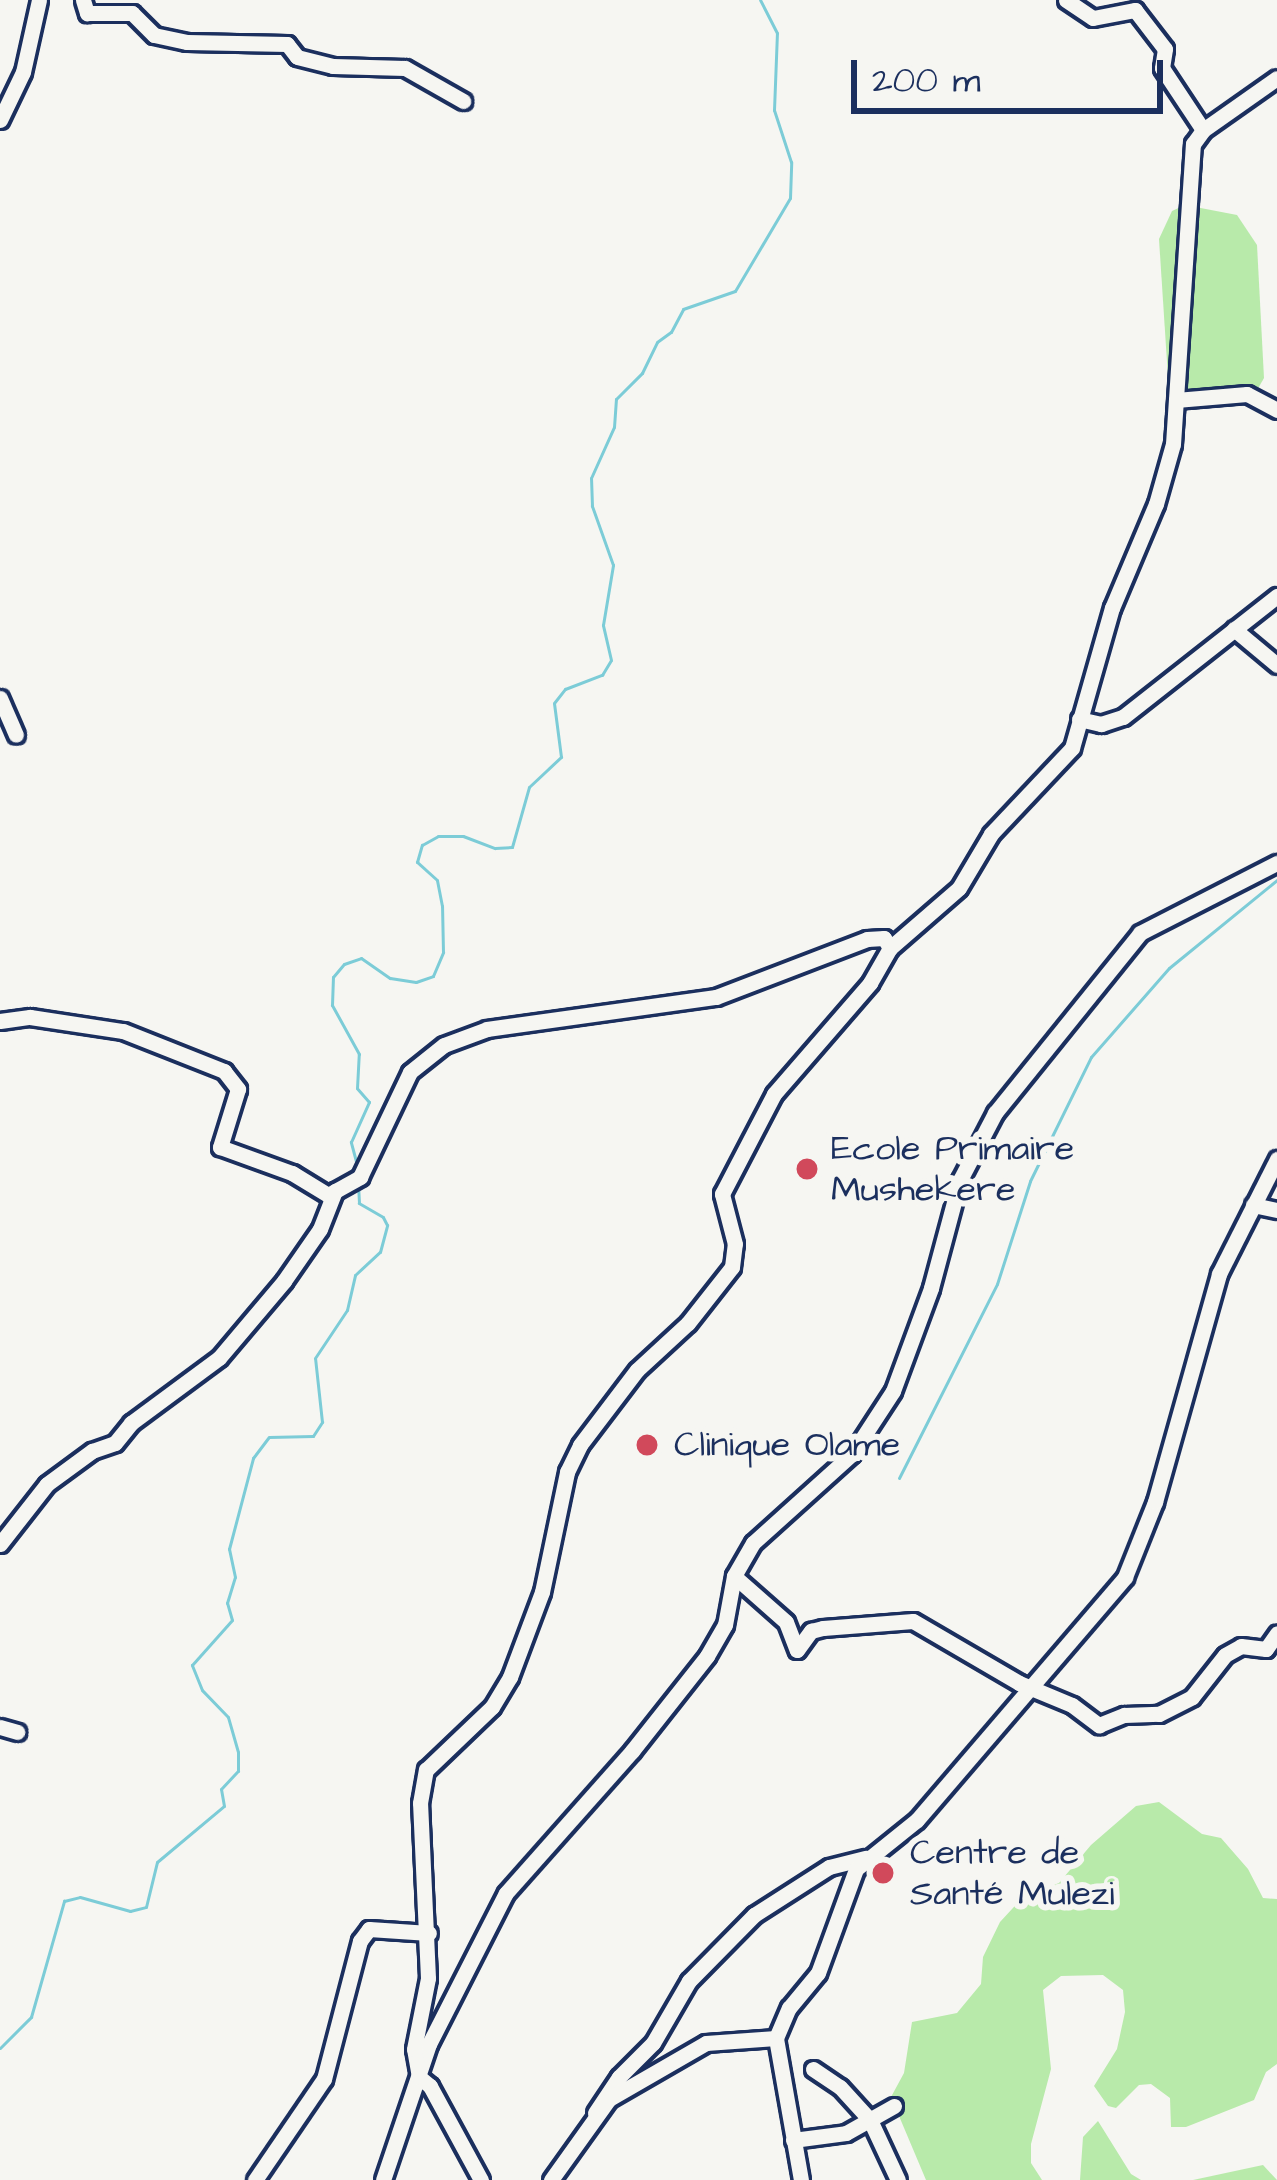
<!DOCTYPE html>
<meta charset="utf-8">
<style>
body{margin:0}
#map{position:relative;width:1277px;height:2180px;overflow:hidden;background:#f6f6f2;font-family:"Architects Daughter",sans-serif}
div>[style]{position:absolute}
.green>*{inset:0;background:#b8eaaa}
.stream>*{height:3px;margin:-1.5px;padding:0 1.5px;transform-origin:1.5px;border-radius:1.5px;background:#7cccd7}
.roads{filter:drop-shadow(3px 0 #1b2f5e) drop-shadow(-3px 0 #1b2f5e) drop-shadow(0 3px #1b2f5e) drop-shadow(0 -3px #1b2f5e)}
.minor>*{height:15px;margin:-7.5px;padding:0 7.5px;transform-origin:7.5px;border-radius:7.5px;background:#f6f6f2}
.dots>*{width:33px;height:33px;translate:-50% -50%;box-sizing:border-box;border:6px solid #f6f6f2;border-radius:50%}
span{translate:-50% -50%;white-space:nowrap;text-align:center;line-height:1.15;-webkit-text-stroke:12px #f6f6f2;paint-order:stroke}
.poi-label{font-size:36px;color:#1b2f5e}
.left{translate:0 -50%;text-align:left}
.scale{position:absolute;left:851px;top:60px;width:312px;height:54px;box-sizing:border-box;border:6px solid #1b2f5e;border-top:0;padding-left:15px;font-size:36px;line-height:42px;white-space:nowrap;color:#1b2f5e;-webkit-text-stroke:9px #f6f6f2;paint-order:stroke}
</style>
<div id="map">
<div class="green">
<div style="clip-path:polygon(1185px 205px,1237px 215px,1257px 245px,1264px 378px,1252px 399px,1170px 408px,1159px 239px,1172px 211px)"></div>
<div style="clip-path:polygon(1159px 1802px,1202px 1834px,1221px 1838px,1248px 1869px,1263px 1898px,1277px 1899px,1277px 2064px,1266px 2072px,1254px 2100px,1186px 2127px,1171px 2127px,1170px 2098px,1151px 2084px,1139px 2085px,1116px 2108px,1108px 2106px,1094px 2086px,1117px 2049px,1125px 2012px,1123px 1990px,1103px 1975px,1061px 1976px,1043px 1990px,1051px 2069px,1031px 2144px,1031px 2163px,1042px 2180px,926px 2180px,891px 2097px,904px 2073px,912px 2022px,957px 2013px,981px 1984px,983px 1957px,1000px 1922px,1023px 1897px,1059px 1883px,1091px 1845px,1136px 1806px)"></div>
<div style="clip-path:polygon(1098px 2121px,1131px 2174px,1141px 2180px,1080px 2180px,1083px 2137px)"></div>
<div style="clip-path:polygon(1263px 2165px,1277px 2180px,1193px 2180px)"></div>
</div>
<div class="stream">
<div style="left:357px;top:1165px;width:24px;rotate:-105deg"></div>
<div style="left:351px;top:1142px;width:44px;rotate:-65.8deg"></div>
<div style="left:369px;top:1102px;width:18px;rotate:-131deg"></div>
<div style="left:357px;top:1088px;width:34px;rotate:-87deg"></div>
<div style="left:359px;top:1054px;width:56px;rotate:-118.9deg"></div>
<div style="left:332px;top:1005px;width:28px;rotate:-88deg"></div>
<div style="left:333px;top:977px;width:17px;rotate:-50deg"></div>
<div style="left:344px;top:964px;width:18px;rotate:-19deg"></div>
<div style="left:361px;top:958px;width:35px;rotate:35deg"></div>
<div style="left:390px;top:978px;width:26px;rotate:9deg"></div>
<div style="left:416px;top:982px;width:18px;rotate:-19deg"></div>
<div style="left:433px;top:976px;width:26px;rotate:-67deg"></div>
<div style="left:443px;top:952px;width:46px;rotate:-91.2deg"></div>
<div style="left:442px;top:906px;width:26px;rotate:-101deg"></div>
<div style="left:437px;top:880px;width:27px;rotate:-138deg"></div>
<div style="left:417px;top:862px;width:18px;rotate:-74deg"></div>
<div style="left:422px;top:845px;width:18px;rotate:-29deg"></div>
<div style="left:438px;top:836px;width:25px"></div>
<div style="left:463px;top:836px;width:34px;rotate:21deg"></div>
<div style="left:495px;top:848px;width:17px;rotate:-3deg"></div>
<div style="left:512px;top:847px;width:62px;rotate:-74.2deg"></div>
<div style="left:529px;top:787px;width:44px;rotate:-43.2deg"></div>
<div style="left:561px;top:757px;width:54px;rotate:-97.4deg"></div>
<div style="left:554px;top:703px;width:18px;rotate:-52deg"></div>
<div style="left:565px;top:689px;width:40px;rotate:-21deg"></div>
<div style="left:602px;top:675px;width:17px;rotate:-59deg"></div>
<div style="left:611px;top:660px;width:36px;rotate:-103deg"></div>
<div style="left:603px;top:625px;width:61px;rotate:-80.5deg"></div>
<div style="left:613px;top:565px;width:63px;rotate:-109.6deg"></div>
<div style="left:592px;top:506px;width:28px;rotate:-92deg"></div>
<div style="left:591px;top:478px;width:56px;rotate:-65.7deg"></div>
<div style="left:614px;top:427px;width:28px;rotate:-86deg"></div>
<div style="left:616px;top:399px;width:37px;rotate:-45deg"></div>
<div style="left:642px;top:373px;width:34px;rotate:-64deg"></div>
<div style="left:657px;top:342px;width:17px;rotate:-36deg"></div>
<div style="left:671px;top:332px;width:26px;rotate:-62deg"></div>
<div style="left:683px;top:309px;width:55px;rotate:-19.1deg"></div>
<div style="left:735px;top:291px;width:108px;rotate:-59.4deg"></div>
<div style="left:790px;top:198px;width:36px;rotate:-88deg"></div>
<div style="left:791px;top:162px;width:55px;rotate:-108.1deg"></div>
<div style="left:774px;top:110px;width:77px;rotate:-87.8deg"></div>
<div style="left:777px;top:33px;width:37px;rotate:-117deg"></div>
<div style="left:899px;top:1478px;width:217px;rotate:-63.2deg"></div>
<div style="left:997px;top:1284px;width:108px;rotate:-72.2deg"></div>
<div style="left:1030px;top:1181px;width:138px;rotate:-63.8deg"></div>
<div style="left:1091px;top:1057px;width:118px;rotate:-48.8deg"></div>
<div style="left:1169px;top:968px;width:139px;rotate:-39.2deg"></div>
<div style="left:0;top:2048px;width:44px;rotate:-45deg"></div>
<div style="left:31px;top:2017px;width:121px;rotate:-74.1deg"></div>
<div style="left:64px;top:1901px;width:16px;rotate:-14deg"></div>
<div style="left:80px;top:1897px;width:52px;rotate:15.6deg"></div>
<div style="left:130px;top:1911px;width:16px;rotate:-14deg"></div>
<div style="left:146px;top:1907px;width:46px;rotate:-76.3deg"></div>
<div style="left:157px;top:1862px;width:87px;rotate:-39.9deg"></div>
<div style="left:224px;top:1806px;width:17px;rotate:-100deg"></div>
<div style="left:221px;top:1789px;width:25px;rotate:-47deg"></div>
<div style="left:238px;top:1771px;width:19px;rotate:-90deg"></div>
<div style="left:238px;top:1752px;width:36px;rotate:-106deg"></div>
<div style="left:228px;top:1717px;width:37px;rotate:-134deg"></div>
<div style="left:202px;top:1690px;width:27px;rotate:-112deg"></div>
<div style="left:192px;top:1665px;width:60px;rotate:-48.4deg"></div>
<div style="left:232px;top:1620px;width:18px;rotate:-106deg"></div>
<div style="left:227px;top:1603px;width:27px;rotate:-73deg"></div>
<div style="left:235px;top:1577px;width:29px;rotate:-102deg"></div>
<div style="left:229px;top:1549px;width:94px;rotate:-75.2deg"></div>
<div style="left:253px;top:1458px;width:26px;rotate:-53deg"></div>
<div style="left:269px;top:1437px;width:44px;rotate:-1.3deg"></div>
<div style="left:313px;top:1436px;width:17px;rotate:-57deg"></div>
<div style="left:322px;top:1422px;width:64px;rotate:-96.2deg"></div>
<div style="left:315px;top:1358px;width:58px;rotate:-56.3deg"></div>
<div style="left:347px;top:1310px;width:36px;rotate:-77deg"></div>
<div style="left:355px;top:1275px;width:34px;rotate:-43deg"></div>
<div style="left:380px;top:1252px;width:28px;rotate:-75deg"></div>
<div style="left:387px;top:1225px;width:9px;rotate:-117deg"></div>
<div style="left:383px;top:1217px;width:28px;rotate:-150deg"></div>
<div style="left:359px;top:1203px;width:17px;rotate:-93deg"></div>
</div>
<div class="roads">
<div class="minor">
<div style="left:83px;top:0;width:14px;rotate:73deg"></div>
<div style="left:87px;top:13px;width:45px"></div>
<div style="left:132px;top:13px;width:31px;rotate:45deg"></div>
<div style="left:154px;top:35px;width:34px;rotate:12deg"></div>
<div style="left:187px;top:42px;width:100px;rotate:1.1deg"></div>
<div style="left:287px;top:44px;width:16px;rotate:52deg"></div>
<div style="left:297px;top:57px;width:37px;rotate:14deg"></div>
<div style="left:333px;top:66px;width:72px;rotate:1.6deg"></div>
<div style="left:405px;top:68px;width:67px;rotate:29.6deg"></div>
<div style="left:1066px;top:0;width:32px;rotate:34deg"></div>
<div style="left:1093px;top:18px;width:43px;rotate:-10.8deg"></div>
<div style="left:1135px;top:10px;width:49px;rotate:52.4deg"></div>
<div style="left:1165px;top:49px;width:19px;rotate:99deg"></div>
<div style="left:1162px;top:68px;width:74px;rotate:56.5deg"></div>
<div style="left:0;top:120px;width:53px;rotate:-64.4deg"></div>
<div style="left:23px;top:72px;width:74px;rotate:-77.5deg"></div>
<div style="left:1176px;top:400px;width:71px;rotate:-4.8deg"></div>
<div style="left:1247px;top:394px;width:34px;rotate:28deg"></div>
<div style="left:1234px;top:629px;width:56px;rotate:39.9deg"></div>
<div style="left:0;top:698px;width:40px;rotate:66.6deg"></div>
<div style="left:1079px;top:719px;width:23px;rotate:13deg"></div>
<div style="left:1101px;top:724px;width:23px;rotate:-18deg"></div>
<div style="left:1123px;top:717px;width:196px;rotate:-38.2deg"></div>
<div style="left:0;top:1021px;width:30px;rotate:-8deg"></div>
<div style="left:30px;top:1017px;width:94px;rotate:8.6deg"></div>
<div style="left:123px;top:1031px;width:109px;rotate:21.6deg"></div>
<div style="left:224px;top:1071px;width:23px;rotate:52deg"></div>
<div style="left:238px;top:1089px;width:61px;rotate:107.2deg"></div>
<div style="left:220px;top:1147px;width:77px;rotate:19.9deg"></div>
<div style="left:292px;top:1173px;width:42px;rotate:31.4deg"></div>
<div style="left:328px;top:1195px;width:37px;rotate:-29deg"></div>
<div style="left:360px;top:1177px;width:116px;rotate:-64.5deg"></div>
<div style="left:410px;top:1072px;width:43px;rotate:-38.5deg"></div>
<div style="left:444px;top:1045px;width:46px;rotate:-20.4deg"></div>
<div style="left:487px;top:1029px;width:231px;rotate:-8deg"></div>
<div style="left:716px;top:997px;width:162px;rotate:-21deg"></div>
<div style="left:867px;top:939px;width:17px;rotate:-3deg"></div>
<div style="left:884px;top:938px;width:12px;rotate:59deg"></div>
<div style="left:1253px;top:1205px;width:25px;rotate:12deg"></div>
<div style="left:0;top:1544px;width:76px;rotate:-51.9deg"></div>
<div style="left:47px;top:1484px;width:56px;rotate:-36.3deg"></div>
<div style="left:92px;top:1451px;width:24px;rotate:-19deg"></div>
<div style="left:115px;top:1443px;width:26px;rotate:-51deg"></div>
<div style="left:131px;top:1423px;width:109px;rotate:-36.5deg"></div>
<div style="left:219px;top:1358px;width:101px;rotate:-49.8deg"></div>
<div style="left:284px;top:1281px;width:63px;rotate:-55.3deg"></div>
<div style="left:320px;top:1229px;width:41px;rotate:-68.5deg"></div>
<div style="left:734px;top:1576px;width:69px;rotate:41.5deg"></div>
<div style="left:786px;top:1622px;width:30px;rotate:69deg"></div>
<div style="left:797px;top:1650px;width:24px;rotate:-54deg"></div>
<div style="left:811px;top:1631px;width:12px;rotate:-14deg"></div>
<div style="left:823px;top:1628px;width:90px;rotate:-4.4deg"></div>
<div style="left:913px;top:1621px;width:123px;rotate:30.3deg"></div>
<div style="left:1019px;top:1683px;width:57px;rotate:22.5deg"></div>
<div style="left:1072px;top:1705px;width:34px;rotate:37deg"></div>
<div style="left:1099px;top:1725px;width:27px;rotate:-22deg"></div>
<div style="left:1124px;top:1715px;width:35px;rotate:-2deg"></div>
<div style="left:1159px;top:1714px;width:37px;rotate:-27deg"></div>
<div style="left:1192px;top:1697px;width:53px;rotate:-51.8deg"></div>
<div style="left:1225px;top:1655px;width:18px;rotate:-29deg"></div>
<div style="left:1241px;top:1646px;width:25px;rotate:7deg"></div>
<div style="left:1266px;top:1649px;width:19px;rotate:-55deg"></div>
<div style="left:0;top:1727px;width:18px;rotate:16deg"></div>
<div style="left:813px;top:2069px;width:32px;rotate:34deg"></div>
<div style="left:840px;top:2087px;width:45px;rotate:47.7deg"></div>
<div style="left:870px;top:2120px;width:66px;rotate:65deg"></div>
<div style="left:595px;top:2113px;width:43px;rotate:-56.3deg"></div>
<div style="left:619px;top:2077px;width:48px;rotate:-45deg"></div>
<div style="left:653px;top:2043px;width:72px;rotate:-59.9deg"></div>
<div style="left:689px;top:1981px;width:93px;rotate:-45.4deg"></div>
<div style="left:754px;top:1915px;width:89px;rotate:-32.6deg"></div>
<div style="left:829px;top:1867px;width:38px;rotate:-14deg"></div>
<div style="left:793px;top:2140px;width:53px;rotate:-7.5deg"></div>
<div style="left:846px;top:2133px;width:55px;rotate:-29.4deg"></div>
<div style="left:255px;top:2180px;width:122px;rotate:-55.7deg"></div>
<div style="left:324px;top:2079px;width:143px;rotate:-75.4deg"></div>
<div style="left:360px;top:1941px;width:15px;rotate:-53deg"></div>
<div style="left:369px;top:1929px;width:60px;rotate:3.8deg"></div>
<div style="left:383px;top:2180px;width:144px;rotate:-71.3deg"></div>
<div style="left:429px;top:2044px;width:169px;rotate:-63deg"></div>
<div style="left:506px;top:1893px;width:190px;rotate:-48.4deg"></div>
<div style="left:632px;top:1751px;width:121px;rotate:-51.7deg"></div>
<div style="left:707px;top:1656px;width:36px;rotate:-60deg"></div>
<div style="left:725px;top:1625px;width:50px;rotate:-79.6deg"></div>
<div style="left:734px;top:1576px;width:38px;rotate:-60deg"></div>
<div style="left:753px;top:1543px;width:133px;rotate:-42deg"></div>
<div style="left:852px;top:1454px;width:75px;rotate:-56.9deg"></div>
<div style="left:893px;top:1391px;width:110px;rotate:-69.7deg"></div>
<div style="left:931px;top:1288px;width:112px;rotate:-75deg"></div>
<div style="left:960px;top:1180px;width:76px;rotate:-62.4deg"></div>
<div style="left:995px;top:1113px;width:231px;rotate:-51.1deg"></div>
<div style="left:1140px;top:933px;width:154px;rotate:-27.1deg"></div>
<div style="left:481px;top:2180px;width:107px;rotate:-118.5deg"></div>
<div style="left:430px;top:2086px;width:14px;rotate:-141deg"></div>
<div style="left:419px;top:2077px;width:28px;rotate:-100deg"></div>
<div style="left:414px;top:2049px;width:72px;rotate:-78.8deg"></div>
<div style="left:428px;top:1978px;width:175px;rotate:-92.6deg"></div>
<div style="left:420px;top:1803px;width:34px;rotate:-80deg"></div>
<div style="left:426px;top:1770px;width:91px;rotate:-43.7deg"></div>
<div style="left:492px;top:1707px;width:35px;rotate:-59deg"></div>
<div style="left:510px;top:1677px;width:91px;rotate:-69.4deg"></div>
<div style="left:542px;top:1592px;width:123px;rotate:-78.2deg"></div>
<div style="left:567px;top:1472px;width:30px;rotate:-64deg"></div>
<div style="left:580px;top:1445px;width:94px;rotate:-52.8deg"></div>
<div style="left:637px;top:1370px;width:69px;rotate:-42.7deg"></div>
<div style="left:688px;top:1323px;width:71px;rotate:-51.8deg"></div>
<div style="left:732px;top:1267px;width:23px;rotate:-83deg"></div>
<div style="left:735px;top:1244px;width:52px;rotate:-104.6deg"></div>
<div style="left:722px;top:1194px;width:113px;rotate:-62.5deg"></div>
<div style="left:774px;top:1094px;width:147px;rotate:-49.1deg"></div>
<div style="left:870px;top:983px;width:40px;rotate:-60.3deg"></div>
<div style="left:890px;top:948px;width:91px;rotate:-41deg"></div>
<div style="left:959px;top:888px;width:63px;rotate:-59.3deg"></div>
<div style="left:991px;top:834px;width:118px;rotate:-46.7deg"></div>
<div style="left:1072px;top:748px;width:146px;rotate:-74.1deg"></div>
<div style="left:1112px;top:608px;width:113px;rotate:-67.1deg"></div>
<div style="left:1156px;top:504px;width:62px;rotate:-74.2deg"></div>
<div style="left:1173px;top:444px;width:301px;rotate:-86.2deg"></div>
<div style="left:1193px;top:144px;width:17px;rotate:-54deg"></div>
<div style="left:1203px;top:130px;width:90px;rotate:-35.1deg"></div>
<div style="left:551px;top:2180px;width:100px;rotate:-54.4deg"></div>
<div style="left:609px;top:2099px;width:112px;rotate:-30deg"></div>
<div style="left:706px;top:2043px;width:70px;rotate:-4.1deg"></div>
<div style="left:801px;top:2180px;width:144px;rotate:-100deg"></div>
<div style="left:776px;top:2038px;width:33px;rotate:-67deg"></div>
<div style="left:789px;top:2008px;width:45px;rotate:-50.4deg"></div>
<div style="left:818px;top:1973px;width:111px;rotate:-69.9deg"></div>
<div style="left:856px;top:1869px;width:78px;rotate:-38.8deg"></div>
<div style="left:917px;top:1820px;width:320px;rotate:-49.4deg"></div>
<div style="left:1125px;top:1577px;width:81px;rotate:-68.2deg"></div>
<div style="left:1155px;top:1502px;width:237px;rotate:-74.3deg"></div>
<div style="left:1219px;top:1274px;width:129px;rotate:-63.2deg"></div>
</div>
</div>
<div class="dots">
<div style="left:807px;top:1169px;background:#d1495b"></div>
<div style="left:647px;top:1445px;background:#d1495b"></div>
<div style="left:883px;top:1873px;background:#d1495b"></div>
</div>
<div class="poi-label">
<span class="left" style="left:831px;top:1169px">Ecole Primaire<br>Mushekere</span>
<span class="left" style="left:674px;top:1445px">Clinique Olame</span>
<span class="left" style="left:910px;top:1873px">Centre de<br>Santé Mulezi</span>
</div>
<div class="scale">200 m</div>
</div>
